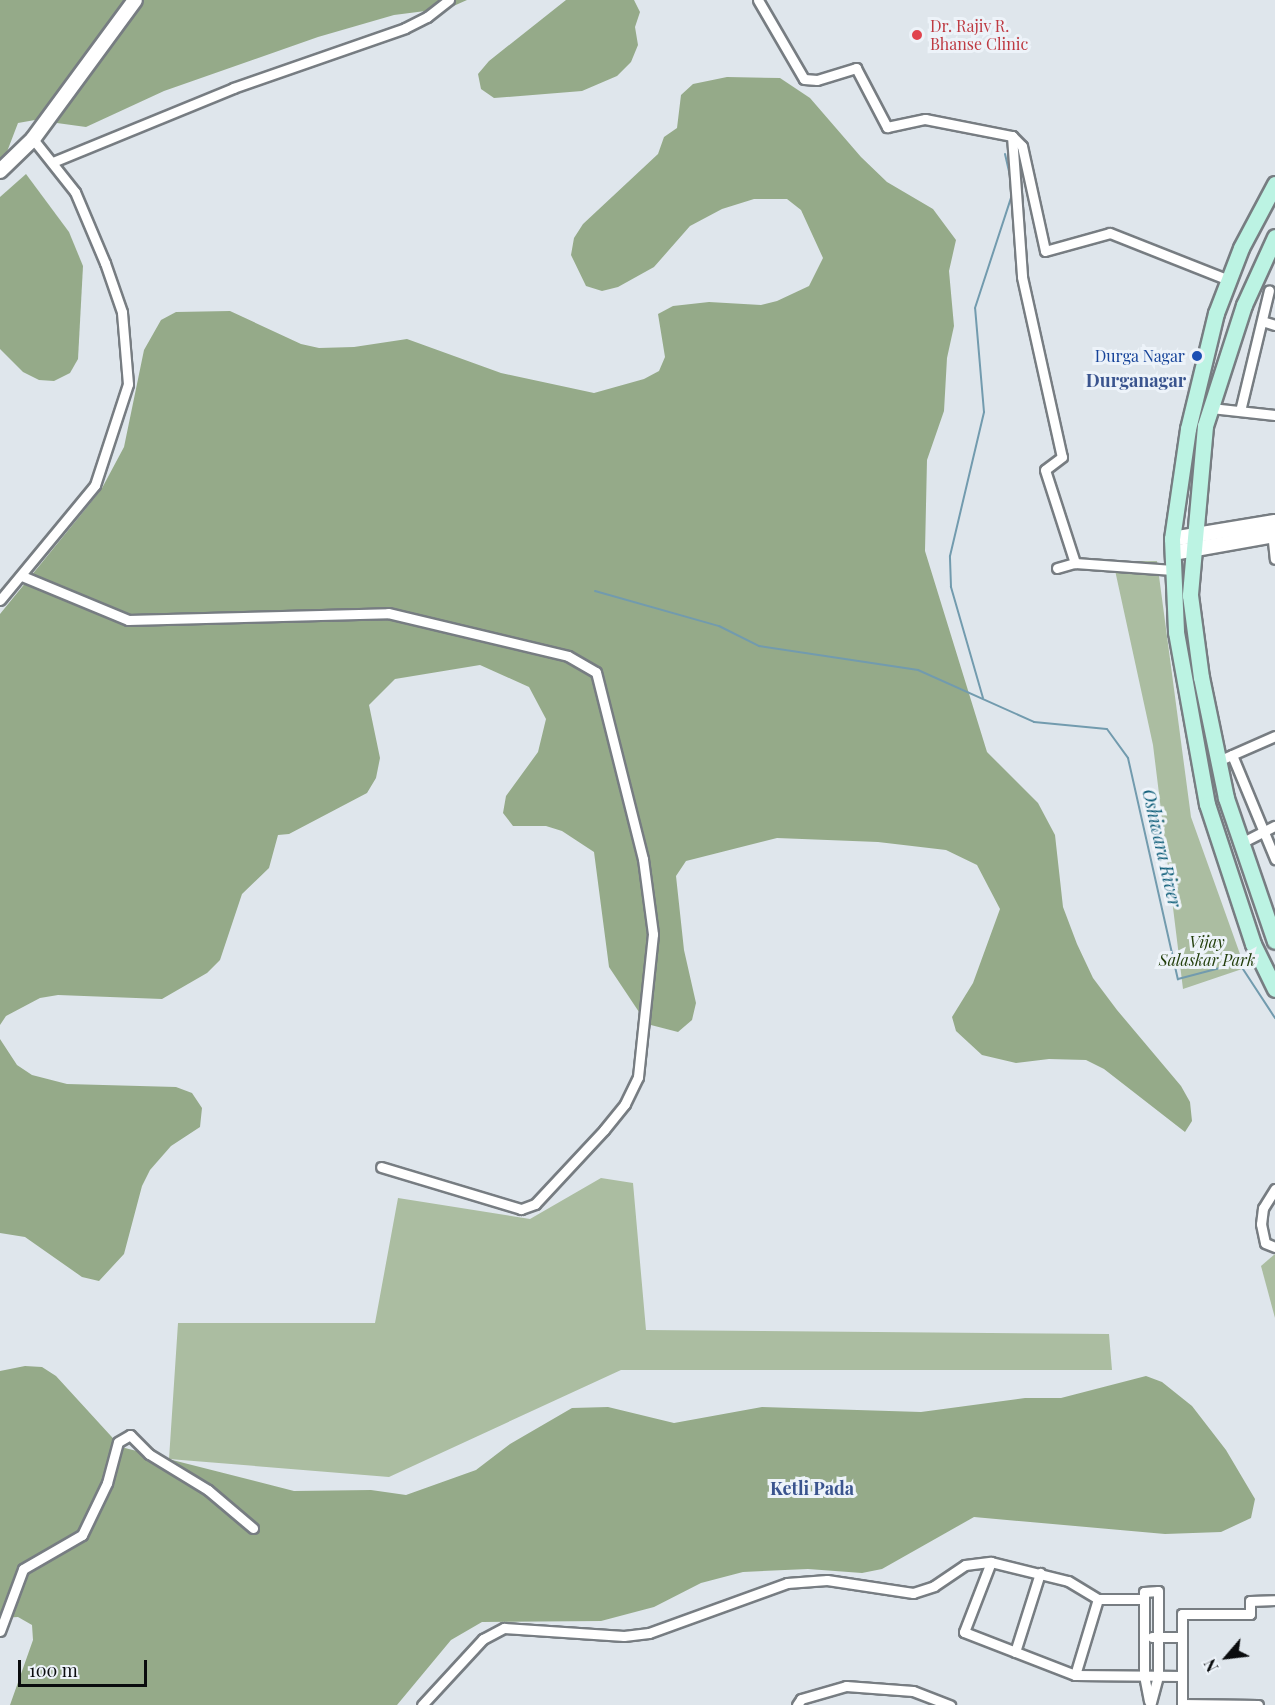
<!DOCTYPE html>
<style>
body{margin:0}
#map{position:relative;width:1275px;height:1705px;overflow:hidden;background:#dfe6ec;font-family:"Playfair Display",serif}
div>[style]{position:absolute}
.green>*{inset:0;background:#abbda1}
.forest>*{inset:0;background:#95aa89}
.stream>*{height:2px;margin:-1px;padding:0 1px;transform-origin:1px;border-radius:1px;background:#729bae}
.roads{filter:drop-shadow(2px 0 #777d82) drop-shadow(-2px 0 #777d82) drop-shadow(0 2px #777d82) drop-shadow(0 -2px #777d82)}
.minor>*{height:9px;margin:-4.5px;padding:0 4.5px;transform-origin:4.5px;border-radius:4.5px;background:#fff}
.secondary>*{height:14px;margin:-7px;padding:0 7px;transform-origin:7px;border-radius:7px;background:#fff}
.primary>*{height:15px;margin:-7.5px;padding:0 7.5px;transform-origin:7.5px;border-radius:7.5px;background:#bcf3e3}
.dots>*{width:16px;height:16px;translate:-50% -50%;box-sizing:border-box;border:3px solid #edf3f9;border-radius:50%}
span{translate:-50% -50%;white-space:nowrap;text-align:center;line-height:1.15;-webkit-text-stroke:6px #edf3f9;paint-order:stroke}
.health-label{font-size:16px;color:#be3a42}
.left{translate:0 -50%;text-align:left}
.transit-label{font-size:16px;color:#164399}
.right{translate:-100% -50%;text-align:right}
.park-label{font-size:16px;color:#233f0c;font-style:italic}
.neighbourhood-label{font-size:18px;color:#3a548e;font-weight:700}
.water-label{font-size:18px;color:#0c5c78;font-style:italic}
.north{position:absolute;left:1197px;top:1627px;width:60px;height:60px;-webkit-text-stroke:4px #edf3f9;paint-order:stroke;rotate:242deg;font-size:16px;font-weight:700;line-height:24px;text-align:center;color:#0a0c0e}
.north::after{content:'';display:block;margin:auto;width:21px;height:27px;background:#0a0c0e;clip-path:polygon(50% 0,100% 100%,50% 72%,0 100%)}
.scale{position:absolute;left:18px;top:1660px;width:129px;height:27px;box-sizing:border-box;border:3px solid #0a0c0e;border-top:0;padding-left:8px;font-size:18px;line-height:21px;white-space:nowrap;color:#0a0c0e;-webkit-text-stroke:4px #edf3f9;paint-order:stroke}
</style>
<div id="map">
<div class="green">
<div style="clip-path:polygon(1113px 561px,1157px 561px,1191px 817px,1245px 968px,1183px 989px,1153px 745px)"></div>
<div style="clip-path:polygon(601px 1178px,633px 1183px,646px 1330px,1109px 1334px,1112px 1370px,621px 1370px,389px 1477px,169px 1459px,178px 1323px,375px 1323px,398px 1198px,530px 1219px)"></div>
<div style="clip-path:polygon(1275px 1254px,1275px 1318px,1261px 1266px)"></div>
</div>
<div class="forest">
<div style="clip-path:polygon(0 0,467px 0,449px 8px,394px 15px,318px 37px,164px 91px,86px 127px,35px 120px,18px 123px,0 170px)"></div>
<div style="clip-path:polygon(566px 0,634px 0,640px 12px,635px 27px,638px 45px,631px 62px,617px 76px,582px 91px,494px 98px,481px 89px,478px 74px,489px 61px)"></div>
<div style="clip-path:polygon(727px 77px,780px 78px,810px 98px,861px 157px,887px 182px,933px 209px,956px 240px,949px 271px,954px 326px,947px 358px,944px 411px,927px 460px,925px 551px,987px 752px,1038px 803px,1055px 835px,1063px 907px,1077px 944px,1093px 978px,1117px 1010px,1181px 1086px,1190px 1102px,1192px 1121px,1185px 1132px,1104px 1069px,1086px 1060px,1049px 1059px,1016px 1063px,982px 1055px,956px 1031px,952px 1017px,973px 983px,1000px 909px,977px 865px,946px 850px,878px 842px,777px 838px,686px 861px,676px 876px,684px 950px,696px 1003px,692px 1020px,678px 1032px,647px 1024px,609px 967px,594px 852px,562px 831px,546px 826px,513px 826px,503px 813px,506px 796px,538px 752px,546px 719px,529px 687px,480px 665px,395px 679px,369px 705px,380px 758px,376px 778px,367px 793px,289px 834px,278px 835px,269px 868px,242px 894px,220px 960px,207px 973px,162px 999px,58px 995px,40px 998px,6px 1016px,0 1025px,0 614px,101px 490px,124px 447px,144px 350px,161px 320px,176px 312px,230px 311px,301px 344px,319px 348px,354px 347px,407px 339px,501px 373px,594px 393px,644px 379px,659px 371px,665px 357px,658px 314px,673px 306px,709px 302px,761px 305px,777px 301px,809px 286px,823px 258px,801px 210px,787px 199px,754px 199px,722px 209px,690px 226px,654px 267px,618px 287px,602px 291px,586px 286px,571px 255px,574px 238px,583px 224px,658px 154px,664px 137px,677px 128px,681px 95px,693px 84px)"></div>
<div style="clip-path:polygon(26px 174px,69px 232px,83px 266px,78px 359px,70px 373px,54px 381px,39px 380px,23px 372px,0 349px,0 197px)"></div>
<div style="clip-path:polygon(0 1039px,17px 1065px,32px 1075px,67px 1084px,176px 1087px,192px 1093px,202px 1108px,200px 1127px,171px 1146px,150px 1170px,142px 1186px,124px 1254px,99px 1281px,82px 1277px,25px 1237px,0 1233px)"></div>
<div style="clip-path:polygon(25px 1366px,42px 1367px,56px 1376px,121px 1447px,294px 1491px,371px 1490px,406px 1495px,476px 1470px,510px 1444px,572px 1408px,608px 1407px,674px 1423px,762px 1407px,921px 1412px,1025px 1398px,1061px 1398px,1146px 1376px,1162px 1382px,1192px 1406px,1226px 1450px,1255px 1499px,1251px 1518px,1221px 1532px,1165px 1534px,974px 1517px,882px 1569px,862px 1573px,808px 1569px,743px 1572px,701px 1583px,654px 1607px,601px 1621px,482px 1622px,451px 1640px,397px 1705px,10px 1705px,33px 1640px,32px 1625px,18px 1617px,0 1618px,0 1371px)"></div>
</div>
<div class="stream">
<div style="left:1005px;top:154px;width:28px;rotate:77deg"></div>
<div style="left:595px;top:591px;width:129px;rotate:15.8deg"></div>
<div style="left:719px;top:626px;width:45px;rotate:26.6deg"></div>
<div style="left:759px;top:646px;width:161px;rotate:8.6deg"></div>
<div style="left:918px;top:670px;width:127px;rotate:24.1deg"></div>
<div style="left:1034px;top:722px;width:73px;rotate:5.5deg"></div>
<div style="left:1107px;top:729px;width:36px;rotate:54deg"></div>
<div style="left:1128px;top:758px;width:227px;rotate:77.3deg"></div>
<div style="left:1178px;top:979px;width:63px;rotate:-14.7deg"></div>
<div style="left:1239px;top:963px;width:66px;rotate:56.8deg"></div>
<div style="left:983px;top:698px;width:116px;rotate:-106.1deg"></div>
<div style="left:951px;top:587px;width:31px;rotate:-92deg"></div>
<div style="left:950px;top:556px;width:148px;rotate:-76.7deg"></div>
<div style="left:984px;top:412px;width:104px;rotate:-94.9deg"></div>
<div style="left:975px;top:308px;width:119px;rotate:-71.9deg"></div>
</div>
<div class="roads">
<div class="minor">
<div style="left:758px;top:0;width:91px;rotate:59.8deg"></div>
<div style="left:804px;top:79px;width:13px;rotate:4deg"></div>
<div style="left:817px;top:80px;width:41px;rotate:-17.1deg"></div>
<div style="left:856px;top:68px;width:67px;rotate:62.3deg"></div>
<div style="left:887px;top:127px;width:39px;rotate:-12deg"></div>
<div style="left:925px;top:119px;width:89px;rotate:11.1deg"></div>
<div style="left:1012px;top:136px;width:14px;rotate:45deg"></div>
<div style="left:1022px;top:146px;width:107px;rotate:77.6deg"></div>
<div style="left:1045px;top:251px;width:67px;rotate:-15.5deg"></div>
<div style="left:1110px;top:233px;width:128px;rotate:21.6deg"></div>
<div style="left:1012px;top:136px;width:141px;rotate:85.9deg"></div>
<div style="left:1022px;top:277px;width:184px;rotate:77.5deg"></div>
<div style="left:1062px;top:457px;width:21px;rotate:143deg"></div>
<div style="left:1045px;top:470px;width:98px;rotate:72.1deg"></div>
<div style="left:1075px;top:563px;width:98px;rotate:4.1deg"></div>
<div style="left:53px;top:162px;width:195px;rotate:-22.3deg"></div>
<div style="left:233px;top:88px;width:182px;rotate:-19.2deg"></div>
<div style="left:405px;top:28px;width:25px;rotate:-27deg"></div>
<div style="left:427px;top:17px;width:28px;rotate:-38deg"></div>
<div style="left:1262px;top:321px;width:14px;rotate:17deg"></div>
<div style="left:1211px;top:408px;width:64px;rotate:6.2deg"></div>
<div style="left:1240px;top:411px;width:124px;rotate:-76.5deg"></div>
<div style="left:1272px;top:532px;width:27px;rotate:84deg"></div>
<div style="left:1057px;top:568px;width:19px;rotate:-16deg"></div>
<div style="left:22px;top:576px;width:115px;rotate:22.5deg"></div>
<div style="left:128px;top:620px;width:260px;rotate:-1.5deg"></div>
<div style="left:388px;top:613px;width:185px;rotate:13.4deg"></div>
<div style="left:568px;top:656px;width:32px;rotate:30deg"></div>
<div style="left:596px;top:672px;width:193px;rotate:75.9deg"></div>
<div style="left:643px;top:859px;width:76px;rotate:82.4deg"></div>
<div style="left:653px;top:934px;width:144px;rotate:96deg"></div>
<div style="left:638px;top:1077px;width:30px;rotate:116deg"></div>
<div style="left:625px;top:1104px;width:33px;rotate:129deg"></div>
<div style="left:604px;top:1130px;width:101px;rotate:133deg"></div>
<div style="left:535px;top:1204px;width:15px;rotate:160deg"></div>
<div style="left:521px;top:1209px;width:146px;rotate:-163.3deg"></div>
<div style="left:0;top:600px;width:149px;rotate:-50.4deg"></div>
<div style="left:95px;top:485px;width:106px;rotate:-71.9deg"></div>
<div style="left:128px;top:384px;width:72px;rotate:-94.8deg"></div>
<div style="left:122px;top:312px;width:52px;rotate:-109.1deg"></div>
<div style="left:105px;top:263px;width:77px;rotate:-112.9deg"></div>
<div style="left:75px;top:192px;width:68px;rotate:-128.4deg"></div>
<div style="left:1232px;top:755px;width:113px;rotate:67.5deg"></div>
<div style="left:1218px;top:761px;width:62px;rotate:-23.7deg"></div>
<div style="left:1241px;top:843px;width:38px;rotate:-27deg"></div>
<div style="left:1275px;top:1189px;width:22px;rotate:122deg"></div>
<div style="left:1263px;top:1208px;width:16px;rotate:97deg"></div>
<div style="left:1261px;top:1224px;width:19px;rotate:78deg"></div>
<div style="left:1265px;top:1243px;width:11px;rotate:22deg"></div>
<div style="left:1144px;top:1599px;width:46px;rotate:180deg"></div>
<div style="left:1098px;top:1599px;width:35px;rotate:-149deg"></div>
<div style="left:1068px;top:1581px;width:79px;rotate:-166.1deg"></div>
<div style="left:991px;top:1562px;width:75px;rotate:111.1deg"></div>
<div style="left:964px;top:1632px;width:119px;rotate:21.2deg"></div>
<div style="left:1075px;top:1675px;width:107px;rotate:0.5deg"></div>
<div style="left:0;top:1631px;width:66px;rotate:-69.6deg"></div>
<div style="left:23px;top:1569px;width:68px;rotate:-30deg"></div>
<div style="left:82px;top:1535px;width:58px;rotate:-64.3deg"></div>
<div style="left:107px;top:1483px;width:42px;rotate:-75deg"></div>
<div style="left:118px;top:1442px;width:14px;rotate:-30deg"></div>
<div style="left:130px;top:1435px;width:27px;rotate:45deg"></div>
<div style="left:149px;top:1454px;width:69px;rotate:31.4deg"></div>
<div style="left:208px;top:1490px;width:59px;rotate:40.2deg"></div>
<div style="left:1152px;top:1637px;width:30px"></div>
<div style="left:1015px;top:1652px;width:83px;rotate:-72.4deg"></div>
<div style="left:1075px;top:1675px;width:79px;rotate:-73.2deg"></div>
<div style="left:1149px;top:1701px;width:25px;rotate:-101deg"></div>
<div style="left:1144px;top:1676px;width:84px;rotate:-90deg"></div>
<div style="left:1144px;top:1592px;width:14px;rotate:-4deg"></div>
<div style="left:1158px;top:1591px;width:85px;rotate:90deg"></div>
<div style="left:1158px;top:1676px;width:30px;rotate:105deg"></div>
<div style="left:422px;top:1705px;width:90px;rotate:-47.3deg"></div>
<div style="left:483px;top:1639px;width:24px;rotate:-28deg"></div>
<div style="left:504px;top:1628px;width:120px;rotate:3.8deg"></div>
<div style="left:624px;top:1636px;width:25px;rotate:-7deg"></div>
<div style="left:649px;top:1633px;width:147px;rotate:-19.9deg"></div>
<div style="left:787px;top:1583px;width:40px;rotate:-4.3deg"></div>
<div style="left:827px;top:1580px;width:87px;rotate:8.6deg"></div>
<div style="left:913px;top:1593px;width:22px;rotate:-18deg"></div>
<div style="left:934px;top:1586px;width:37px;rotate:-34deg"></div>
<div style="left:965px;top:1565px;width:26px;rotate:-7deg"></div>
<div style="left:797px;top:1705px;width:7px;rotate:-56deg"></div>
<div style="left:801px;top:1699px;width:47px;rotate:-16.1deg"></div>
<div style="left:846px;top:1686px;width:67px;rotate:4.3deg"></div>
<div style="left:913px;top:1691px;width:40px;rotate:21deg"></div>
<div style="left:1258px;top:1705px;width:76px;rotate:-179.2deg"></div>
<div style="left:1182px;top:1704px;width:90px;rotate:-90deg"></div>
<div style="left:1182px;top:1614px;width:68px"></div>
<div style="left:1250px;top:1614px;width:13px;rotate:-90deg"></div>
<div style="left:1250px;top:1601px;width:25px;rotate:-2deg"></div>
</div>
<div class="secondary">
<div style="left:0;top:171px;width:46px;rotate:-44.1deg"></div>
<div style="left:33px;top:139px;width:172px;rotate:-53.7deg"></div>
<div style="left:1172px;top:539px;width:104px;rotate:-9.4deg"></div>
<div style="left:1173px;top:553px;width:104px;rotate:-10deg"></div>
</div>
<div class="primary">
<div style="left:1275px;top:184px;width:72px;rotate:118deg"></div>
<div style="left:1241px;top:248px;width:70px;rotate:111deg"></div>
<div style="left:1216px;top:313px;width:119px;rotate:103.6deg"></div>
<div style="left:1188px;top:429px;width:111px;rotate:98.3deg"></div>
<div style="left:1172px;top:539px;width:93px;rotate:87.5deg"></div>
<div style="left:1176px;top:632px;width:175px;rotate:79.8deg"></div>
<div style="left:1207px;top:804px;width:147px;rotate:71.8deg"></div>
<div style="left:1253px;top:944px;width:50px;rotate:63.9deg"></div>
<div style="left:1275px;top:237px;width:75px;rotate:114.5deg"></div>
<div style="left:1244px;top:305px;width:127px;rotate:107.9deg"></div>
<div style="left:1205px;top:426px;width:170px;rotate:95.1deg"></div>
<div style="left:1190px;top:595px;width:83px;rotate:82.4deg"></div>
<div style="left:1201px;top:677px;width:124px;rotate:78.3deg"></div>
<div style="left:1226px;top:798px;width:151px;rotate:71.1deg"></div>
</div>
</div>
<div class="dots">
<div style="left:917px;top:35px;background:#e0444e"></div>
<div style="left:1197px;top:356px;background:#1a4fb4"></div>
</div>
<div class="health-label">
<span class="left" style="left:930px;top:35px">Dr. Rajiv R.<br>Bhanse Clinic</span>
</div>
<div class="transit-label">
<span class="right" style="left:1185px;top:356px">Durga Nagar</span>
</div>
<div class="park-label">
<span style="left:1207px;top:951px">Vijay<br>Salaskar Park</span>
</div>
<div class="neighbourhood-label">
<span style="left:1136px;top:380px">Durganagar</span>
<span style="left:812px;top:1488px">Ketli Pada</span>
</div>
<div class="water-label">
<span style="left:1162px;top:848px;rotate:77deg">Oshiwara River</span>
</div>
<div class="north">N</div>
<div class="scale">100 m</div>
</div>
